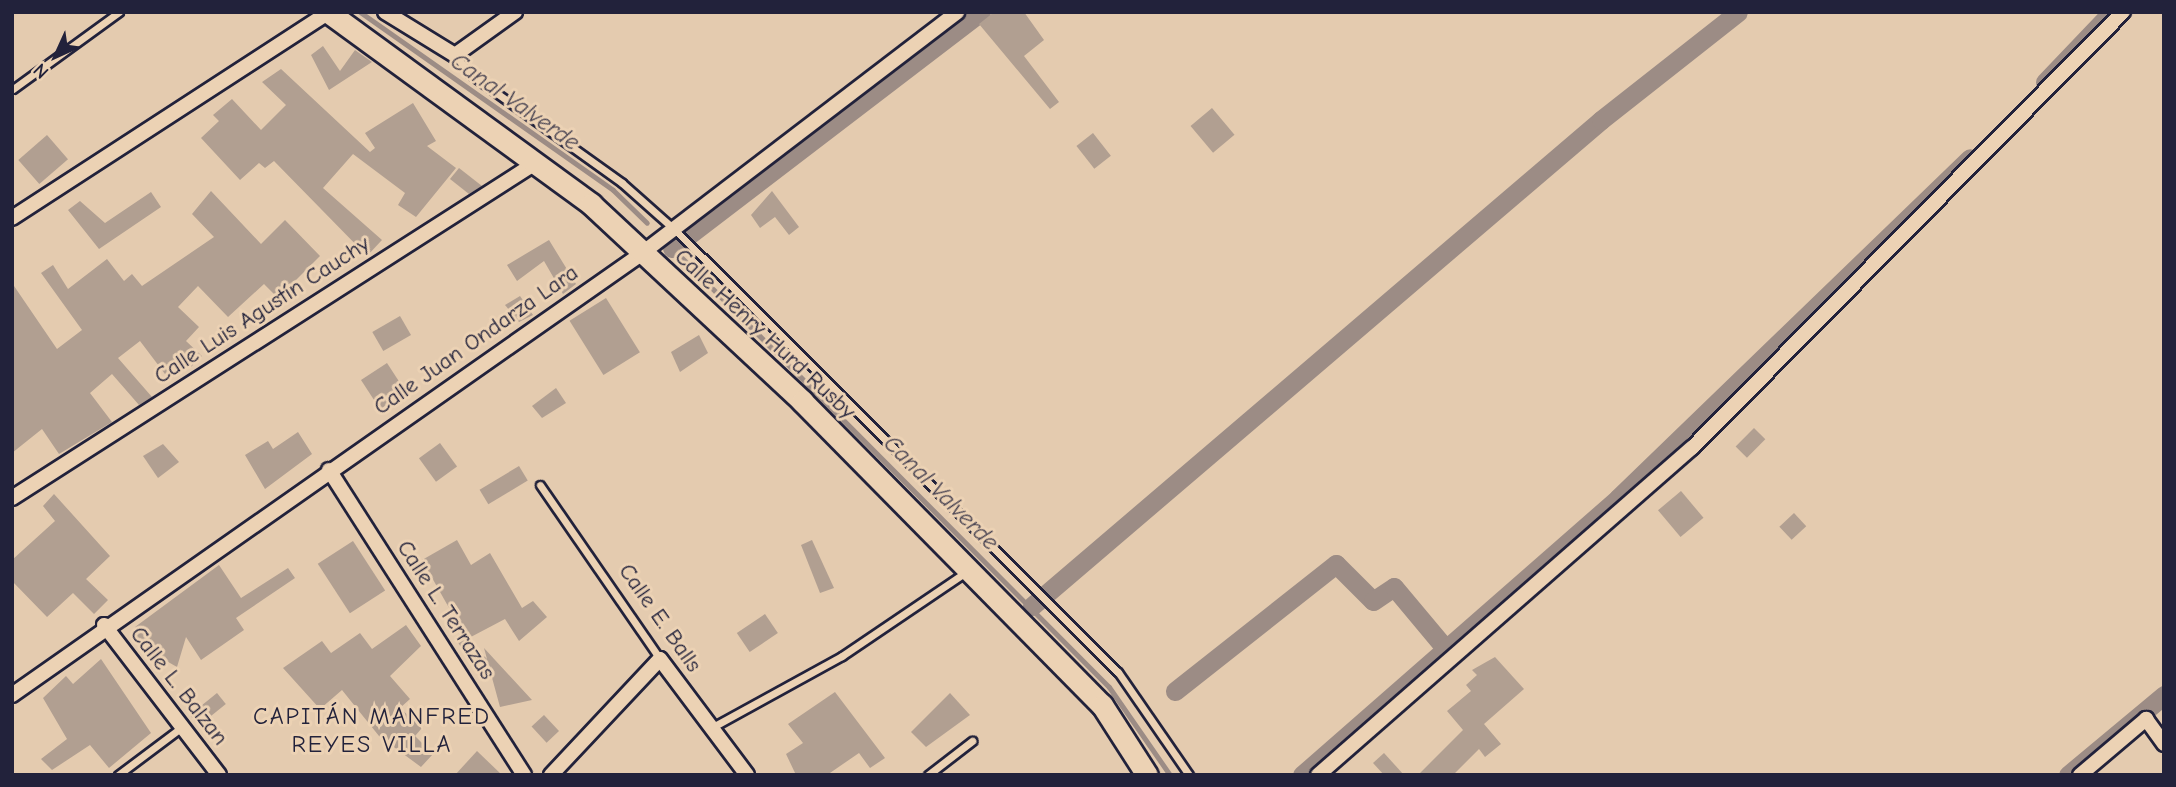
<!DOCTYPE html>
<meta charset="utf-8">
<style>
body{margin:0}
#map{position:relative;width:2176px;height:787px;overflow:hidden;background:#e4cbaf;font-family:"Comic Neue",sans-serif}
div>[style]{position:absolute}
.stream>*{height:5px;margin:-2.5px;padding:0 2.5px;transform-origin:2.5px;border-radius:2.5px;background:#9c8c85}
.canal>*{height:19px;margin:-9.5px;padding:0 9.5px;transform-origin:9.5px;border-radius:9.5px;background:#9c8c85}
.building>*{inset:0;background:#b19f91;transform-origin:0 0}
.roads{filter:drop-shadow(2px 0 #22223b) drop-shadow(-2px 0 #22223b) drop-shadow(0 2px #22223b) drop-shadow(0 -2px #22223b)}
.lane>*{height:7px;margin:-3.5px;padding:0 3.5px;transform-origin:3.5px;border-radius:3.5px;background:#ecd2b4}
.street>*{height:14px;margin:-7px;padding:0 7px;transform-origin:7px;border-radius:7px;background:#ecd2b4}
.secondary>*{height:21px;margin:-10.5px;padding:0 10.5px;transform-origin:10.5px;border-radius:10.5px;background:#ecd2b4}
span{translate:-50% -50%;white-space:nowrap;text-align:center;line-height:1.15;-webkit-text-stroke:6px #ecd2b4;paint-order:stroke}
.street-label{font-size:23px;color:#22223b}
.water-label{font-size:24px;color:#474251;font-style:italic}
.neighbourhood-label{font-size:24px;color:#22223b;letter-spacing:2px}
.frame{position:absolute;inset:0;border:14px solid #22223b;pointer-events:none}
.north{position:absolute;left:21px;top:21px;width:70px;height:70px;-webkit-text-stroke:5px #ecd2b4;paint-order:stroke;rotate:225deg;font-size:19px;font-weight:700;line-height:28px;text-align:center;color:#22223b}
.north::after{content:'';display:block;margin:auto;width:24px;height:32px;background:#22223b;clip-path:polygon(50% 0,100% 100%,50% 72%,0 100%)}
</style>
<div id="map">
<div class="stream">
<div style="left:360px;top:12px;width:309px;rotate:35.1deg"></div>
<div style="left:613px;top:190px;width:47px;rotate:44.1deg"></div>
<div style="left:672px;top:248px;width:619px;rotate:45.13deg"></div>
<div style="left:1109px;top:687px;width:107px;rotate:55.3deg"></div>
</div>
<div class="canal">
<div style="left:2045px;top:82px;width:97px;rotate:-46.3deg"></div>
<div style="left:672px;top:248px;width:389px;rotate:-37.4deg"></div>
<div style="left:1032px;top:606px;width:748px;rotate:-40.5deg"></div>
<div style="left:1601px;top:120px;width:174px;rotate:-38.2deg"></div>
<div style="left:1175px;top:691px;width:205px;rotate:-38.3deg"></div>
<div style="left:1336px;top:564px;width:52px;rotate:45deg"></div>
<div style="left:1373px;top:601px;width:25px;rotate:-34deg"></div>
<div style="left:1394px;top:587px;width:80px;rotate:50.1deg"></div>
<div style="left:1302px;top:775px;width:420px;rotate:-41.2deg"></div>
<div style="left:1618px;top:498px;width:489px;rotate:-44deg"></div>
<div style="left:2068px;top:775px;width:125px;rotate:-39.8deg"></div>
</div>
<div class="building">
<div style="clip-path:polygon(994px 12px,1024px 12px,1044px 40px,1024px 56px,1059px 102px,1050px 109px,979px 24px)"></div>
<div style="clip-path:polygon(323px 46px,340px 71px,355px 50px,372px 62px,329px 90px,311px 55px)"></div>
<div style="clip-path:polygon(281px 69px,370px 152px,375px 148px,365px 133px,413px 103px,436px 141px,427px 146px,456px 168px,416px 217px,398px 205px,405px 193px,353px 154px,323px 188px,382px 240px,367px 256px,274px 161px,265px 168px,259px 163px,240px 180px,201px 138px,219px 121px,213px 115px,232px 99px,261px 130px,286px 105px,262px 82px)"></div>
<div style="left:1212px;top:108px;width:35px;height:28px;rotate:50deg"></div>
<div style="left:1093px;top:133px;width:29px;height:21px;rotate:52deg"></div>
<div style="left:47px;top:135px;width:32px;height:38px;rotate:49deg"></div>
<div style="clip-path:polygon(459px 168px,482px 186px,469px 194px,450px 179px)"></div>
<div style="clip-path:polygon(211px 191px,261px 244px,285px 220px,320px 256px,278px 298px,264px 284px,228px 317px,198px 286px,178px 307px,199px 327px,186px 341px,202px 356px,191px 367px,183px 360px,165px 374px,140px 341px,118px 358px,152px 397px,139px 405px,112px 374px,90px 393px,112px 422px,59px 454px,42px 429px,12px 453px,12px 283px,57px 349px,82px 330px,41px 273px,53px 265px,68px 289px,107px 259px,124px 281px,132px 274px,142px 286px,214px 237px,192px 214px)"></div>
<div style="clip-path:polygon(772px 191px,799px 227px,789px 235px,775px 217px,760px 228px,751px 215px)"></div>
<div style="clip-path:polygon(151px 192px,161px 207px,99px 249px,68px 210px,80px 201px,105px 223px)"></div>
<div style="clip-path:polygon(549px 240px,576px 284px,563px 294px,544px 261px,517px 281px,507px 265px)"></div>
<div style="clip-path:polygon(520px 296px,533px 315px,519px 322px,505px 305px)"></div>
<div style="left:606px;top:298px;width:64px;height:43px;rotate:58deg"></div>
<div style="left:400px;top:316px;width:22px;height:32px;rotate:60deg"></div>
<div style="clip-path:polygon(699px 335px,708px 353px,680px 372px,671px 352px)"></div>
<div style="left:387px;top:363px;width:35px;height:31px;rotate:57deg"></div>
<div style="clip-path:polygon(556px 388px,566px 403px,542px 418px,532px 406px)"></div>
<div style="left:1754px;top:428px;width:16px;height:26px;rotate:45deg"></div>
<div style="clip-path:polygon(298px 432px,312px 454px,265px 489px,245px 455px,268px 441px,273px 449px)"></div>
<div style="left:440px;top:443px;width:29px;height:26px;rotate:54deg"></div>
<div style="clip-path:polygon(163px 444px,179px 462px,158px 478px,143px 456px)"></div>
<div style="left:519px;top:466px;width:17px;height:46px;rotate:59deg"></div>
<div style="left:1681px;top:491px;width:35px;height:30px;rotate:50deg"></div>
<div style="clip-path:polygon(54px 494px,110px 556px,86px 579px,108px 600px,94px 614px,73px 593px,47px 617px,12px 581px,12px 560px,55px 521px,43px 506px)"></div>
<div style="left:1794px;top:513px;width:18px;height:20px;rotate:47deg"></div>
<div style="clip-path:polygon(457px 540px,471px 565px,490px 553px,522px 608px,533px 601px,547px 617px,519px 641px,505px 619px,467px 639px,487px 659px,484px 648px,532px 700px,500px 707px,491px 674px,481px 677px,455px 638px,461px 633px,466px 638px,422px 560px)"></div>
<div style="clip-path:polygon(812px 540px,834px 588px,820px 593px,801px 545px)"></div>
<div style="left:353px;top:541px;width:59px;height:42px;rotate:57deg"></div>
<div style="clip-path:polygon(219px 565px,241px 598px,288px 568px,295px 578px,236px 618px,244px 630px,201px 660px,186px 637px,177px 667px,133px 642px,135px 627px)"></div>
<div style="left:765px;top:614px;width:23px;height:34px;rotate:56deg"></div>
<div style="clip-path:polygon(406px 625px,421px 646px,390px 676px,410px 699px,400px 708px,422px 728px,415px 736px,433px 754px,421px 767px,379px 736px,342px 690px,320px 709px,283px 668px,322px 641px,331px 653px,360px 633px,372px 649px)"></div>
<div style="clip-path:polygon(1495px 657px,1524px 689px,1484px 724px,1501px 744px,1485px 757px,1479px 749px,1453px 775px,1418px 775px,1463px 730px,1447px 711px,1471px 691px,1466px 685px,1477px 675px,1472px 670px)"></div>
<div style="clip-path:polygon(101px 659px,151px 733px,109px 768px,90px 745px,52px 770px,41px 759px,67px 739px,43px 698px,66px 676px,73px 684px)"></div>
<div style="clip-path:polygon(835px 692px,885px 758px,870px 768px,859px 753px,827px 775px,796px 775px,786px 754px,803px 743px,788px 724px)"></div>
<div style="left:217px;top:693px;width:14px;height:35px;rotate:51deg"></div>
<div style="clip-path:polygon(950px 693px,970px 715px,926px 747px,911px 732px)"></div>
<div style="left:544px;top:715px;width:22px;height:17px;rotate:47deg"></div>
<div style="clip-path:polygon(477px 751px,502px 775px,455px 775px)"></div>
<div style="clip-path:polygon(1384px 753px,1404px 775px,1384px 775px,1373px 763px)"></div>
</div>
<div class="roads">
<div class="lane">
<div style="left:455px;top:55px;width:24px;rotate:52deg"></div>
<div style="left:470px;top:74px;width:187px;rotate:35.6deg"></div>
<div style="left:622px;top:183px;width:69px;rotate:41.5deg"></div>
<div style="left:674px;top:229px;width:627px;rotate:44.94deg"></div>
<div style="left:1118px;top:672px;width:125px;rotate:55.4deg"></div>
<div style="left:13px;top:89px;width:131px;rotate:-36deg"></div>
<div style="left:540px;top:485px;width:211px;rotate:55.4deg"></div>
<div style="left:711px;top:728px;width:149px;rotate:-28.8deg"></div>
<div style="left:842px;top:656px;width:150px;rotate:-34.1deg"></div>
<div style="left:118px;top:775px;width:80px;rotate:-36.9deg"></div>
<div style="left:928px;top:775px;width:56px;rotate:-37.7deg"></div>
</div>
<div class="street">
<div style="left:385px;top:12px;width:82px;rotate:31.6deg"></div>
<div style="left:455px;top:55px;width:74px;rotate:-35.6deg"></div>
<div style="left:12px;top:218px;width:378px;rotate:-33deg"></div>
<div style="left:329px;top:470px;width:362px;rotate:57.4deg"></div>
<div style="left:12px;top:498px;width:623px;rotate:-32.62deg"></div>
<div style="left:104px;top:625px;width:189px;rotate:52.5deg"></div>
<div style="left:12px;top:695px;width:768px;rotate:-35.03deg"></div>
<div style="left:641px;top:254px;width:398px;rotate:-37.4deg"></div>
<div style="left:551px;top:775px;width:159px;rotate:-46.8deg"></div>
<div style="left:660px;top:659px;width:145px;rotate:53.1deg"></div>
<div style="left:1318px;top:775px;width:497px;rotate:-41.2deg"></div>
<div style="left:1692px;top:448px;width:613px;rotate:-45.33deg"></div>
<div style="left:2080px;top:775px;width:87px;rotate:-40.3deg"></div>
<div style="left:2146px;top:719px;width:31px;rotate:54deg"></div>
</div>
<div class="secondary">
<div style="left:328px;top:12px;width:326px;rotate:36.1deg"></div>
<div style="left:591px;top:204px;width:289px;rotate:43deg"></div>
<div style="left:802px;top:401px;width:427px;rotate:45.4deg"></div>
<div style="left:1102px;top:705px;width:83px;rotate:57.3deg"></div>
</div>
</div>
<div class="street-label">
<span style="left:262px;top:310px;rotate:-33deg">Calle Luis Agustín Cauchy</span>
<span style="left:765px;top:334px;rotate:43deg">Calle Henry Hurd Rusby</span>
<span style="left:476px;top:340px;rotate:-35deg">Calle Juan Ondarza Lara</span>
<span style="left:446px;top:610px;rotate:57deg">Calle L. Terrazas</span>
<span style="left:660px;top:618px;rotate:55deg">Calle E. Balls</span>
<span style="left:179px;top:686px;rotate:52deg">Calle L. Balzan</span>
</div>
<div class="water-label">
<span style="left:515px;top:102px;rotate:35deg">Canal Valverde</span>
<span style="left:941px;top:493px;rotate:45deg">Canal Valverde</span>
</div>
<div class="neighbourhood-label">
<span style="left:372px;top:731px">CAPITÁN MANFRED<br>REYES VILLA</span>
</div>
<div class="frame"></div>
<div class="north">N</div>
</div>
